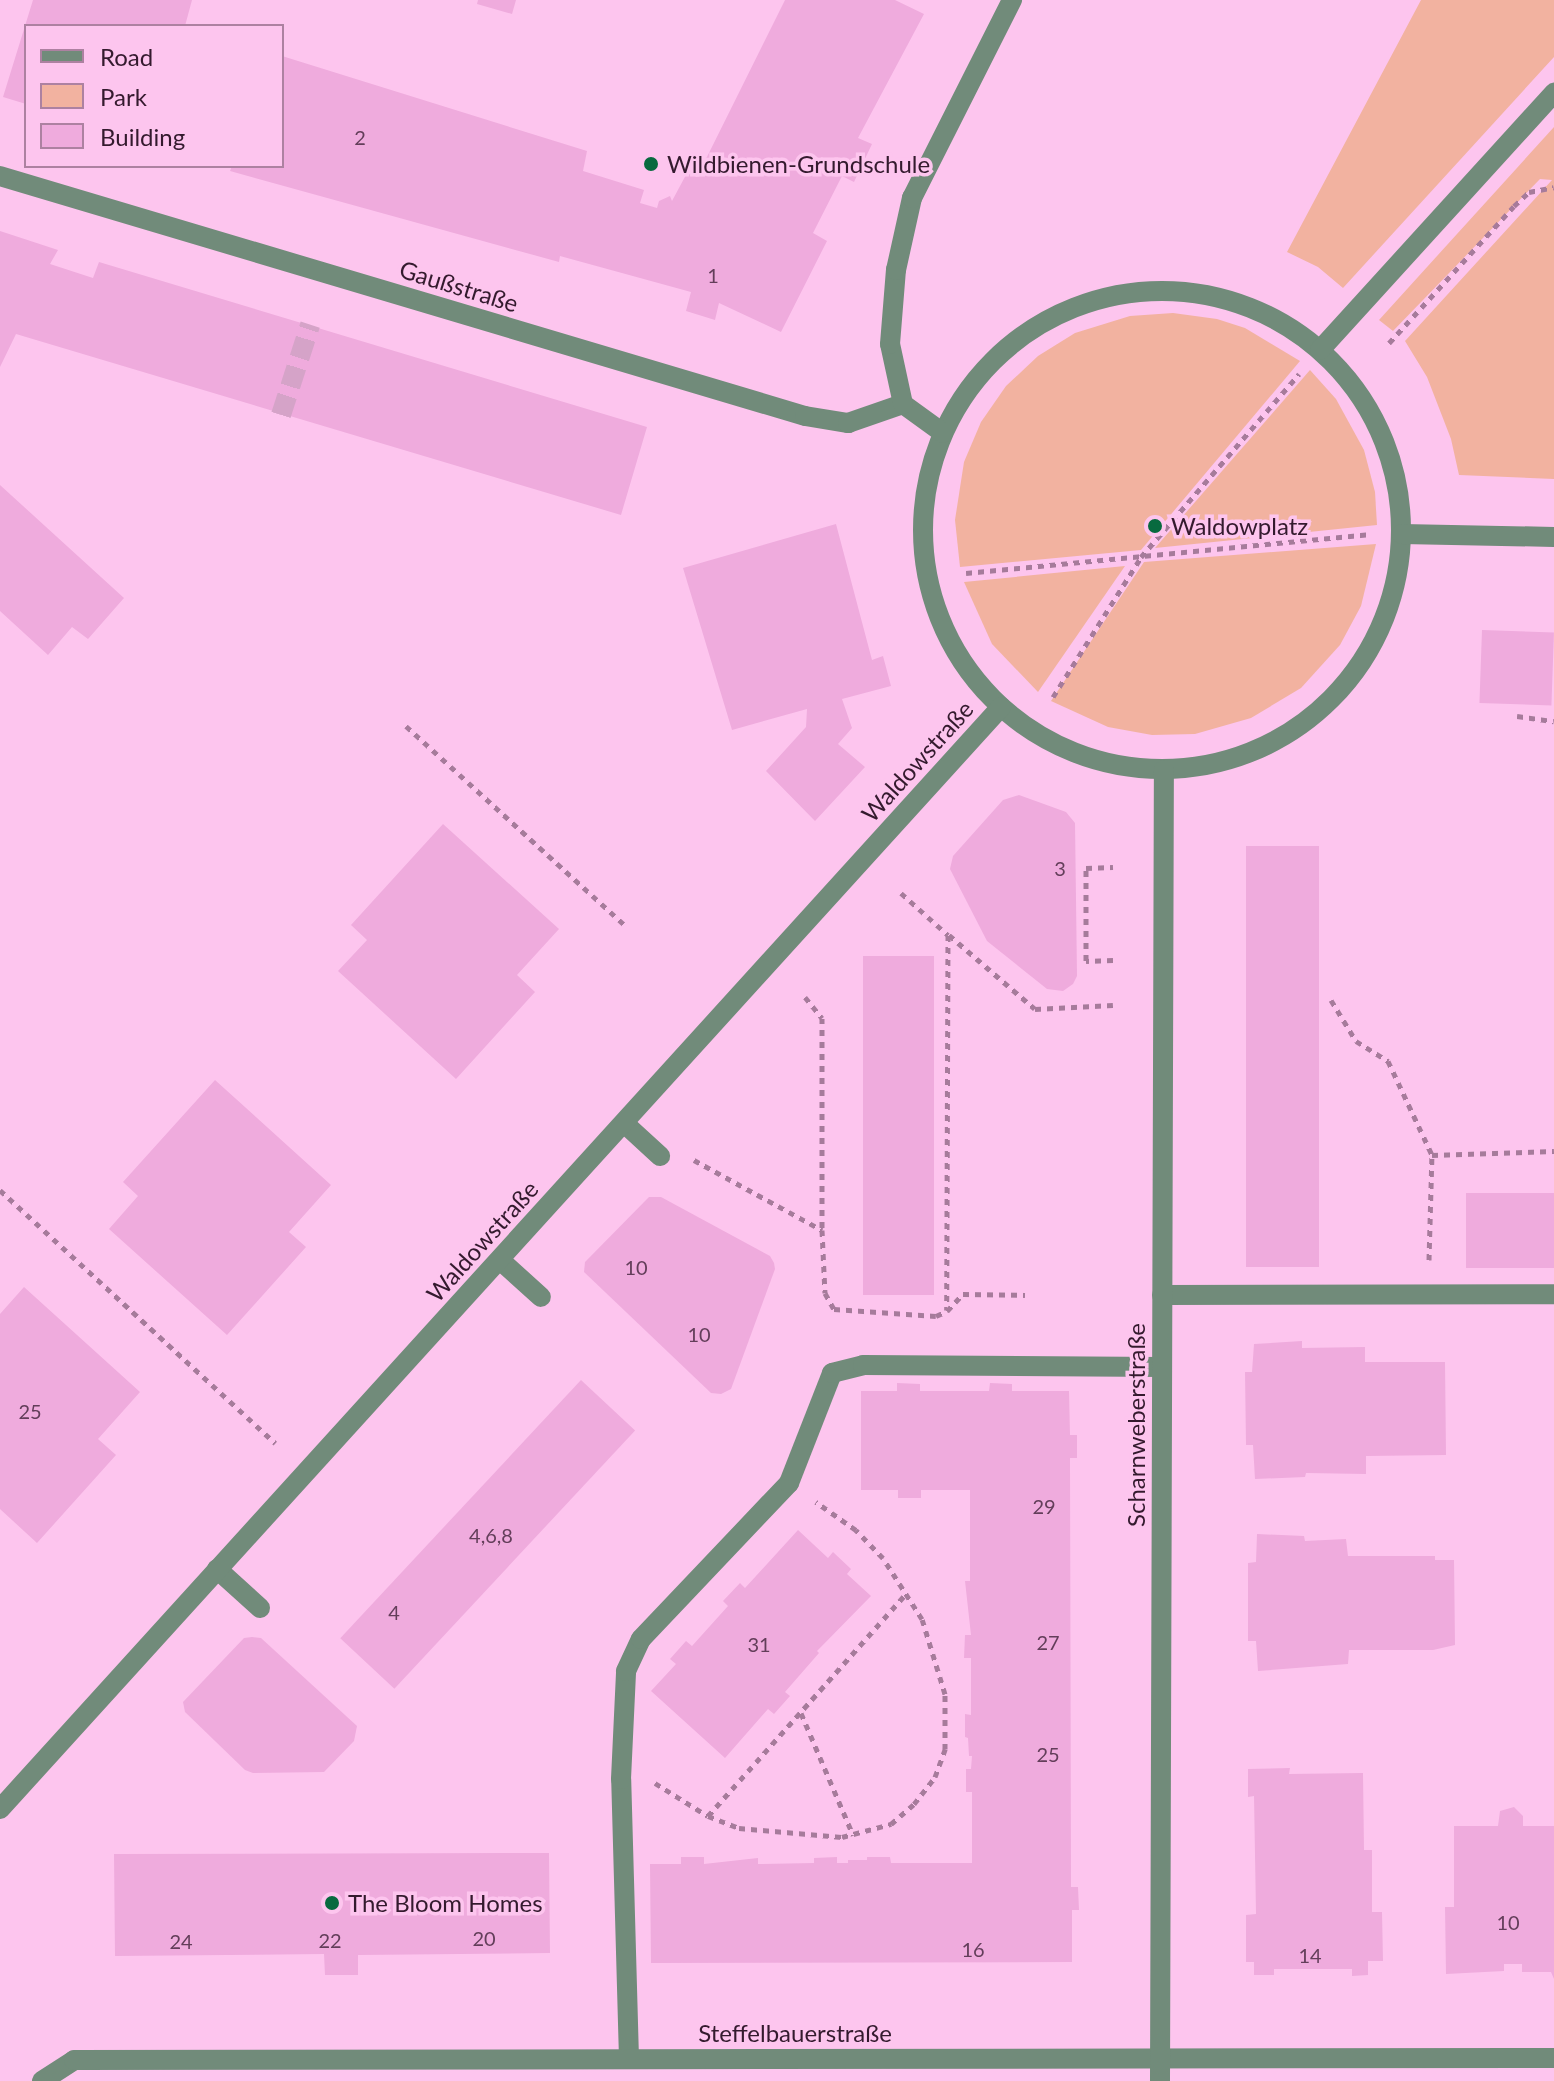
<!DOCTYPE html>
<meta charset="utf-8">
<style>
body{margin:0}
#map{position:relative;width:1554px;height:2081px;overflow:hidden;background:#fdc5ee;font-family:Lato,sans-serif}
div>[style]{position:absolute}
.green>*{inset:0;background:#f2b2a0}
.building>*{inset:0;background:#efabdd;transform-origin:0 0}
.minor-tunnel>*{height:20px;margin-top:-10px;transform-origin:0;background:repeating-linear-gradient(90deg,#d5a3c8 0 20px,transparent 0 30px)}
.path>*{height:5px;margin-top:-2.5px;transform-origin:0;background:repeating-linear-gradient(90deg,#a67b9b 0 6px,transparent 0 12px)}
.minor>*{height:20px;margin:-10px;padding:0 10px;transform-origin:10px;border-radius:10px;background:#718b7a}
.minor>.ring{margin:-10px;padding:0;box-sizing:content-box;background:none;border:20px solid #718b7a;border-radius:50%}
.dots>*{width:22px;height:22px;translate:-50% -50%;box-sizing:border-box;border:4px solid #fdc5ee;border-radius:50%}
span{translate:-50% -50%;white-space:nowrap;text-align:center;line-height:1.15;-webkit-text-stroke:7px #fdc5ee;paint-order:stroke}
.number-label{font-size:20px;color:#633e5a}
.number-label span{-webkit-text-stroke-width:0}
.poi-label{font-size:24px;color:#341a2e}
.left{translate:0 -50%;text-align:left}
.street-label{font-size:24px;color:#341a2e}
.legend{position:absolute;left:24px;top:24px;width:260px;height:144px;box-sizing:border-box;background:#fdc5ee;border:2px solid #ad81a1;margin:0;padding:10px 14px;list-style:none;font-size:24px;color:#341a2e}
.legend li{display:flex;align-items:center;gap:16px;height:40px}
.legend b{width:40px;border:2px solid #ad81a1}
</style>
<div id="map">
<div class="green">
<div style="clip-path:polygon(1421px 0,1554px 0,1554px 57px,1343px 288px,1318px 267px,1287px 252px)"></div>
<div style="clip-path:polygon(1554px 127px,1554px 479px,1459px 475px,1451px 439px,1427px 377px,1405px 341px,1552px 180px,1540px 179px,1393px 331px,1379px 320px)"></div>
<div style="clip-path:polygon(1173px 313px,1217px 319px,1245px 328px,1300px 361px,1141px 550px,960px 567px,955px 520px,964px 462px,981px 422px,1006px 386px,1038px 356px,1075px 333px,1130px 316px)"></div>
<div style="clip-path:polygon(1310px 370px,1336px 399px,1364px 450px,1375px 492px,1377px 525px,1155px 548px)"></div>
<div style="clip-path:polygon(1376px 544px,1361px 606px,1340px 645px,1301px 688px,1251px 718px,1195px 734px,1152px 735px,1108px 727px,1051px 701px,1144px 562px)"></div>
<div style="clip-path:polygon(1125px 566px,1038px 692px,992px 644px,964px 582px)"></div>
</div>
<div class="building">
<div style="clip-path:polygon(33px 0,192px 0,185px 26px,26px 26px,26px 104px,3px 97px)"></div>
<div style="clip-path:polygon(478px 0,516px 0,512px 14px,477px 4px)"></div>
<div style="clip-path:polygon(785px 0,895px 0,924px 14px,858px 138px,872px 144px,854px 182px,842px 176px,813px 233px,827px 241px,781px 332px,719px 303px,715px 320px,686px 311px,691px 292px,560px 256px,559px 262px,230px 171px,232px 166px,282px 166px,282px 56px,587px 151px,583px 171px,644px 190px,640px 203px,657px 208px,659px 201px,670px 196px,672px 201px,687px 173px,697px 177px)"></div>
<div style="clip-path:polygon(0 231px,58px 250px,50px 264px,93px 278px,99px 262px,647px 427px,621px 515px,16px 334px,0 367px)"></div>
<div style="clip-path:polygon(0 485px,124px 598px,88px 639px,72px 627px,48px 655px,0 611px)"></div>
<div style="clip-path:polygon(836px 524px,872px 660px,883px 656px,891px 686px,842px 699px,852px 728px,838px 744px,865px 767px,815px 821px,766px 771px,806px 727px,807px 709px,732px 730px,683px 568px)"></div>
<div style="left:1482px;top:630px;width:72px;height:73px;rotate:2deg"></div>
<div style="clip-path:polygon(1019px 795px,1066px 812px,1075px 823px,1077px 976px,1073px 984px,1063px 991px,1047px 989px,987px 941px,950px 869px,953px 856px,1003px 800px)"></div>
<div style="clip-path:polygon(443px 824px,559px 929px,517px 975px,535px 992px,456px 1079px,338px 971px,367px 940px,351px 925px)"></div>
<div style="left:1319px;top:846px;width:421px;height:73px;rotate:90deg"></div>
<div style="left:863px;top:956px;width:71px;height:339px"></div>
<div style="clip-path:polygon(215px 1080px,331px 1185px,289px 1232px,306px 1247px,227px 1335px,109px 1229px,138px 1196px,123px 1182px)"></div>
<div style="left:1554px;top:1193px;width:75px;height:88px;rotate:90deg"></div>
<div style="clip-path:polygon(649px 1197px,661px 1197px,770px 1256px,774px 1263px,775px 1269px,731px 1389px,721px 1394px,711px 1393px,584px 1272px,585px 1262px)"></div>
<div style="clip-path:polygon(24px 1287px,140px 1392px,98px 1439px,116px 1455px,37px 1543px,0 1509px,0 1314px)"></div>
<div style="clip-path:polygon(1302px 1341px,1302px 1348px,1365px 1347px,1365px 1362px,1445px 1362px,1446px 1455px,1366px 1456px,1366px 1474px,1306px 1473px,1305px 1477px,1255px 1479px,1253px 1445px,1246px 1445px,1245px 1372px,1252px 1372px,1254px 1344px)"></div>
<div style="left:581px;top:1380px;width:74px;height:353px;rotate:43deg"></div>
<div style="clip-path:polygon(897px 1383px,920px 1384px,920px 1391px,989px 1391px,990px 1383px,1012px 1384px,1012px 1391px,1069px 1391px,1070px 1435px,1077px 1435px,1077px 1458px,1070px 1458px,1071px 1887px,1078px 1887px,1079px 1910px,1072px 1910px,1072px 1962px,651px 1963px,650px 1864px,681px 1864px,681px 1857px,704px 1857px,704px 1864px,758px 1858px,758px 1864px,814px 1863px,814px 1858px,837px 1857px,837px 1863px,848px 1863px,848px 1860px,867px 1860px,867px 1857px,890px 1857px,891px 1863px,972px 1863px,972px 1792px,966px 1792px,966px 1769px,971px 1769px,972px 1756px,969px 1756px,968px 1738px,965px 1737px,965px 1714px,971px 1715px,971px 1658px,964px 1658px,965px 1635px,971px 1635px,965px 1581px,970px 1581px,970px 1490px,921px 1490px,921px 1498px,898px 1498px,898px 1490px,861px 1490px,861px 1391px,897px 1391px)"></div>
<div style="clip-path:polygon(798px 1530px,828px 1558px,833px 1552px,851px 1569px,847px 1574px,871px 1596px,817px 1651px,819px 1653px,785px 1692px,790px 1696px,774px 1714px,768px 1709px,725px 1758px,651px 1691px,676px 1664px,670px 1659px,686px 1641px,692px 1646px,728px 1606px,723px 1601px,740px 1583px,745px 1588px)"></div>
<div style="clip-path:polygon(1257px 1534px,1304px 1536px,1305px 1541px,1346px 1539px,1348px 1556px,1435px 1556px,1435px 1560px,1454px 1560px,1455px 1645px,1433px 1650px,1349px 1650px,1348px 1664px,1258px 1671px,1256px 1641px,1248px 1641px,1248px 1563px,1256px 1562px)"></div>
<div style="clip-path:polygon(252px 1637px,261px 1638px,357px 1726px,354px 1741px,324px 1772px,253px 1773px,245px 1770px,185px 1712px,183px 1702px,244px 1638px)"></div>
<div style="clip-path:polygon(1290px 1768px,1289px 1774px,1363px 1773px,1364px 1850px,1372px 1850px,1372px 1912px,1382px 1912px,1383px 1961px,1368px 1961px,1368px 1975px,1352px 1976px,1352px 1969px,1274px 1969px,1274px 1975px,1254px 1975px,1254px 1962px,1246px 1962px,1246px 1915px,1256px 1914px,1254px 1796px,1248px 1797px,1248px 1769px)"></div>
<div style="clip-path:polygon(1514px 1807px,1523px 1816px,1523px 1826px,1554px 1826px,1554px 1979px,1551px 1972px,1522px 1972px,1522px 1964px,1504px 1964px,1504px 1971px,1446px 1974px,1445px 1907px,1454px 1907px,1454px 1826px,1498px 1826px,1500px 1811px)"></div>
<div style="clip-path:polygon(549px 1853px,550px 1953px,358px 1955px,358px 1975px,325px 1975px,324px 1954px,115px 1956px,114px 1854px)"></div>
</div>
<div class="minor-tunnel">
<div style="left:281px;top:415px;width:95px;rotate:-72.1deg"></div>
</div>
<div class="path">
<div style="left:1389px;top:343px;width:185px;rotate:-47.6deg"></div>
<div style="left:1514px;top:206px;width:21px;rotate:-43deg"></div>
<div style="left:1529px;top:192px;width:25px;rotate:-11deg"></div>
<div style="left:966px;top:573px;width:407px;rotate:-5.5deg"></div>
<div style="left:1053px;top:697px;width:165px;rotate:-57.8deg"></div>
<div style="left:1141px;top:557px;width:242px;rotate:-49.2deg"></div>
<div style="left:1517px;top:716px;width:37px;rotate:8deg"></div>
<div style="left:406px;top:726px;width:299px;rotate:42.3deg"></div>
<div style="left:901px;top:893px;width:63px;rotate:41.8deg"></div>
<div style="left:948px;top:935px;width:375px;rotate:90.2deg"></div>
<div style="left:949px;top:935px;width:113px;rotate:40.7deg"></div>
<div style="left:1035px;top:1009px;width:78px;rotate:-2.9deg"></div>
<div style="left:1113px;top:960px;width:27px;rotate:178deg"></div>
<div style="left:1086px;top:961px;width:93px;rotate:-90deg"></div>
<div style="left:1086px;top:868px;width:27px;rotate:-2deg"></div>
<div style="left:805px;top:997px;width:27px;rotate:51deg"></div>
<div style="left:822px;top:1018px;width:212px;rotate:90deg"></div>
<div style="left:1331px;top:1000px;width:48px;rotate:58.6deg"></div>
<div style="left:1356px;top:1041px;width:38px;rotate:32deg"></div>
<div style="left:1388px;top:1061px;width:104px;rotate:64.9deg"></div>
<div style="left:694px;top:1160px;width:146px;rotate:28.7deg"></div>
<div style="left:822px;top:1230px;width:63px;rotate:87.3deg"></div>
<div style="left:825px;top:1293px;width:18px;rotate:61deg"></div>
<div style="left:834px;top:1309px;width:102px;rotate:3.9deg"></div>
<div style="left:936px;top:1316px;width:12px;rotate:-24deg"></div>
<div style="left:947px;top:1311px;width:23px;rotate:-47deg"></div>
<div style="left:963px;top:1294px;width:62px;rotate:0.9deg"></div>
<div style="left:0;top:1190px;width:374px;rotate:42.6deg"></div>
<div style="left:1429px;top:1260px;width:105px;rotate:-88.4deg"></div>
<div style="left:1432px;top:1155px;width:122px;rotate:-1.9deg"></div>
<div style="left:801px;top:1713px;width:133px;rotate:66.9deg"></div>
<div style="left:655px;top:1783px;width:62px;rotate:31.9deg"></div>
<div style="left:708px;top:1816px;width:33px;rotate:21deg"></div>
<div style="left:739px;top:1828px;width:103px;rotate:5deg"></div>
<div style="left:842px;top:1837px;width:51px;rotate:-14.9deg"></div>
<div style="left:891px;top:1824px;width:30px;rotate:-41deg"></div>
<div style="left:914px;top:1804px;width:34px;rotate:-52deg"></div>
<div style="left:935px;top:1777px;width:30px;rotate:-70deg"></div>
<div style="left:945px;top:1749px;width:55px;rotate:-90deg"></div>
<div style="left:945px;top:1694px;width:78px;rotate:-107deg"></div>
<div style="left:922px;top:1619px;width:72px;rotate:-122.6deg"></div>
<div style="left:883px;top:1558px;width:39px;rotate:-134deg"></div>
<div style="left:856px;top:1530px;width:49px;rotate:-145deg"></div>
<div style="left:708px;top:1816px;width:299px;rotate:-48.3deg"></div>
</div>
<div class="minor">
<div style="left:0;top:176px;width:840px;rotate:16.6deg"></div>
<div style="left:805px;top:416px;width:44px;rotate:9.2deg"></div>
<div style="left:848px;top:423px;width:58px;rotate:-19.1deg"></div>
<div class="ring" style="left:923px;top:291px;width:458px;height:458px"></div>
<div style="left:1320px;top:350px;width:348px;rotate:-47.7deg"></div>
<div style="left:943px;top:433px;width:49px;rotate:-144.1deg"></div>
<div style="left:903px;top:404px;width:61px;rotate:-102.2deg"></div>
<div style="left:890px;top:344px;width:74px;rotate:-85.4deg"></div>
<div style="left:896px;top:270px;width:74px;rotate:-77.5deg"></div>
<div style="left:912px;top:198px;width:222px;rotate:-63.2deg"></div>
<div style="left:1402px;top:534px;width:152px;rotate:1.1deg"></div>
<div style="left:624px;top:1123px;width:49px;rotate:42.5deg"></div>
<div style="left:500px;top:1260px;width:55px;rotate:42.1deg"></div>
<div style="left:1162px;top:1295px;width:392px;rotate:-0.1deg"></div>
<div style="left:217px;top:1569px;width:58px;rotate:42.2deg"></div>
<div style="left:0;top:1809px;width:1489px;rotate:-47.75deg"></div>
<div style="left:629px;top:2059px;width:280px;rotate:-91.6deg"></div>
<div style="left:621px;top:1779px;width:108px;rotate:-87.3deg"></div>
<div style="left:626px;top:1671px;width:35px;rotate:-65deg"></div>
<div style="left:641px;top:1639px;width:215px;rotate:-46.5deg"></div>
<div style="left:789px;top:1483px;width:118px;rotate:-68.6deg"></div>
<div style="left:832px;top:1373px;width:32px;rotate:-14deg"></div>
<div style="left:863px;top:1365px;width:299px;rotate:0.4deg"></div>
<div style="left:42px;top:2081px;width:38px;rotate:-33deg"></div>
<div style="left:74px;top:2060px;width:1480px;rotate:-0.08deg"></div>
<div style="left:1160px;top:2081px;width:1311px;rotate:-89.83deg"></div>
</div>
<div class="dots">
<div style="left:651px;top:164px;background:#086a3f"></div>
<div style="left:1155px;top:526px;background:#086a3f"></div>
<div style="left:332px;top:1903px;background:#086a3f"></div>
</div>
<div class="number-label">
<span style="left:360px;top:137px">2</span>
<span style="left:713px;top:275px">1</span>
<span style="left:1060px;top:868px">3</span>
<span style="left:636px;top:1267px">10</span>
<span style="left:699px;top:1334px">10</span>
<span style="left:30px;top:1411px">25</span>
<span style="left:1044px;top:1506px">29</span>
<span style="left:491px;top:1535px">4,6,8</span>
<span style="left:394px;top:1612px">4</span>
<span style="left:1048px;top:1642px">27</span>
<span style="left:759px;top:1644px">31</span>
<span style="left:1048px;top:1754px">25</span>
<span style="left:1508px;top:1922px">10</span>
<span style="left:484px;top:1938px">20</span>
<span style="left:330px;top:1940px">22</span>
<span style="left:181px;top:1941px">24</span>
<span style="left:973px;top:1949px">16</span>
<span style="left:1310px;top:1955px">14</span>
</div>
<div class="poi-label">
<span class="left" style="left:667px;top:164px">Wildbienen-Grundschule</span>
<span class="left" style="left:1171px;top:526px">Waldowplatz</span>
<span class="left" style="left:348px;top:1903px">The Bloom Homes</span>
</div>
<div class="street-label">
<span style="left:459px;top:286px;rotate:17deg">Gaußstraße</span>
<span style="left:917px;top:761px;rotate:-48deg">Waldowstraße</span>
<span style="left:482px;top:1241px;rotate:-48deg">Waldowstraße</span>
<span style="left:1136px;top:1425px;rotate:-90deg">Scharnweberstraße</span>
<span style="left:795px;top:2033px">Steffelbauerstraße</span>
</div>
<ul class="legend">
<li><b style="height:10px;background:#718b7a"></b>Road</li>
<li><b style="height:22px;background:#f2b2a0"></b>Park</li>
<li><b style="height:22px;background:#efabdd"></b>Building</li>
</ul>
</div>
